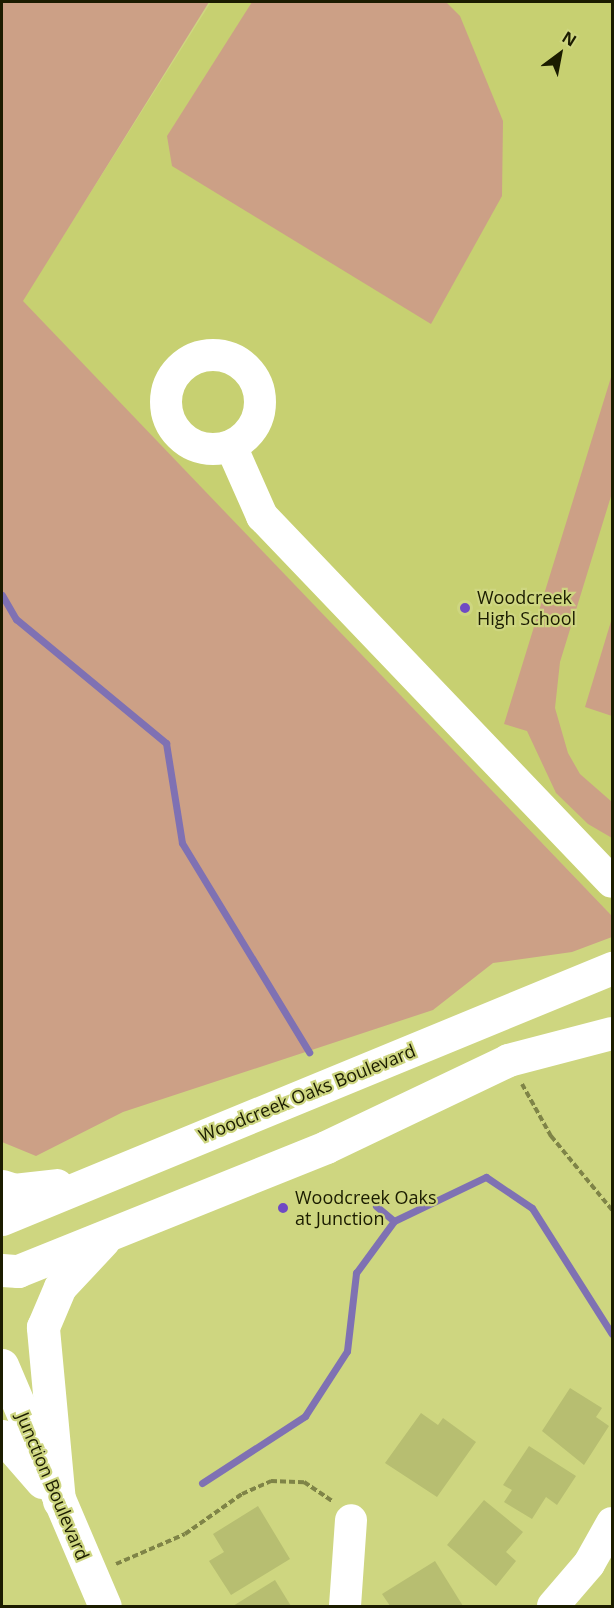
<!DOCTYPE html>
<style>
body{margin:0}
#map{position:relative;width:614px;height:1608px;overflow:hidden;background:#ced680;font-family:"Open Sans",sans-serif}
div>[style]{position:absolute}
.built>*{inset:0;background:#c7d071}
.green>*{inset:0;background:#cca086}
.stream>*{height:7px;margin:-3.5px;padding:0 3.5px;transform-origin:3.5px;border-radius:3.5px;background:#7f71b3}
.building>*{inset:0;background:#b7be71}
.path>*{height:4px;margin-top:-2px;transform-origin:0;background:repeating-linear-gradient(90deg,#7f8447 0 6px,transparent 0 9px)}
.minor>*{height:32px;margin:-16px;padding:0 16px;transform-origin:16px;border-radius:16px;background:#fff}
.minor>.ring{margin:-16px;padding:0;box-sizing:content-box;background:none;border:32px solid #fff;border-radius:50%}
.major>*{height:33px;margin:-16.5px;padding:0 16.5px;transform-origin:16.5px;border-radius:16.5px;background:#fff}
.dots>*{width:16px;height:16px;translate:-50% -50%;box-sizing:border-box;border:3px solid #ced680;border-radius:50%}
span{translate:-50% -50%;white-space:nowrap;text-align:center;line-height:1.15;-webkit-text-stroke:4.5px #ced680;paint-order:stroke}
.poi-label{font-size:18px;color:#1b1c00}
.left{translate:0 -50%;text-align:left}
.street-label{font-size:18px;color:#1b1c00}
.frame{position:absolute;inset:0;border:3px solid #1b1c00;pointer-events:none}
.north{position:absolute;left:530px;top:24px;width:60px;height:60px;-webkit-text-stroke:4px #ced680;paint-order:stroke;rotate:32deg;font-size:16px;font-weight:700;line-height:24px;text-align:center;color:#1b1c00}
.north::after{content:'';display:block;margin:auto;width:21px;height:27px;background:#1b1c00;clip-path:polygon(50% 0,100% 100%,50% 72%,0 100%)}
</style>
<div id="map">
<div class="built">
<div style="clip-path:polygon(211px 2px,612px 2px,612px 916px,22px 301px)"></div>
</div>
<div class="green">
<div style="clip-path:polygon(2px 2px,209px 2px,23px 301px,612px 916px,612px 937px,572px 952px,493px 963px,433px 1010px,123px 1112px,36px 1156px,2px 1142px)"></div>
<div style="clip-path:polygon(252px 2px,446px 2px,460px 16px,503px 121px,502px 196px,431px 324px,172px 166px,167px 136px)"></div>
<div style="clip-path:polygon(612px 374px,612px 493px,560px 662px,555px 708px,568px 753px,580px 774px,612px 802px,612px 838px,588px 824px,556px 793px,527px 731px,504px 724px)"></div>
<div style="clip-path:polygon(612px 618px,612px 716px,585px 707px)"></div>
</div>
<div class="stream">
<div style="left:2px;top:595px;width:28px;rotate:60deg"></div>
<div style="left:16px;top:619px;width:195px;rotate:39.6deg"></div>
<div style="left:166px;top:743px;width:101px;rotate:80.9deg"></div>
<div style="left:182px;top:843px;width:245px;rotate:58.7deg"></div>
<div style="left:376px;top:1206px;width:23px;rotate:40deg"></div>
<div style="left:394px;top:1221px;width:102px;rotate:-25.6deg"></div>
<div style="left:486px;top:1177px;width:55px;rotate:34deg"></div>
<div style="left:532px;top:1208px;width:149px;rotate:57.6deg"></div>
<div style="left:202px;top:1483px;width:123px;rotate:-33deg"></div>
<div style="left:305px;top:1416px;width:77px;rotate:-57.1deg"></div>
<div style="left:347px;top:1351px;width:79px;rotate:-83.4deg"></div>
<div style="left:356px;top:1273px;width:64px;rotate:-53.8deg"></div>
</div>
<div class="building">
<div style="clip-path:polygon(570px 1388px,602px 1408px,596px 1417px,609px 1426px,584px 1465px,542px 1431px)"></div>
<div style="clip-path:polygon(421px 1413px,438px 1425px,443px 1418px,476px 1442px,437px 1497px,385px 1463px)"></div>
<div style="clip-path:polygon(529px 1446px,576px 1476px,557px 1505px,546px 1497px,532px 1519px,504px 1502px,512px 1490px,503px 1485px)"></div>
<div style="clip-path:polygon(484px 1500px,523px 1532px,506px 1552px,516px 1561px,496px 1586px,447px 1545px)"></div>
<div style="clip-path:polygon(258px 1506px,290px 1559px,231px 1595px,209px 1561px,224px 1552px,213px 1534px)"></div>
<div style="clip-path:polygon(435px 1561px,463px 1606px,390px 1606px,382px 1594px)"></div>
<div style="clip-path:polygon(275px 1580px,291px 1606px,233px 1606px)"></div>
</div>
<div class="path">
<div style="left:522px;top:1084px;width:60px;rotate:60.9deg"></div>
<div style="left:551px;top:1136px;width:96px;rotate:50.5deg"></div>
<div style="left:116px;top:1564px;width:75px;rotate:-23.5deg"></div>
<div style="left:185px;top:1534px;width:70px;rotate:-35.1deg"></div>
<div style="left:242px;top:1494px;width:32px;rotate:-24deg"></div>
<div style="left:271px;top:1481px;width:33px;rotate:2deg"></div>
<div style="left:304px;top:1482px;width:34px;rotate:34deg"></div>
</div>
<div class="minor">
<div class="ring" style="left:166px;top:355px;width:62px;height:62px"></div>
<div style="left:231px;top:446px;width:77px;rotate:66.1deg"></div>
<div style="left:262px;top:516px;width:506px;rotate:46.28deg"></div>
<div style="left:345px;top:1606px;width:86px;rotate:-86deg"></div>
<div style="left:553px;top:1606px;width:55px;rotate:-49.4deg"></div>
<div style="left:589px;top:1564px;width:47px;rotate:-60.7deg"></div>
</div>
<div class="major">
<div style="left:2px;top:1186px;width:13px;rotate:18deg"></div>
<div style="left:14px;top:1190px;width:43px;rotate:-6.6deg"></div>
<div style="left:2px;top:1219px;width:660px;rotate:-22.37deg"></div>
<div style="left:2px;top:1270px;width:16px;rotate:4deg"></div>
<div style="left:18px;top:1271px;width:332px;rotate:-21.9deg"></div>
<div style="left:326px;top:1147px;width:202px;rotate:-25.5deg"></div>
<div style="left:508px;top:1060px;width:107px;rotate:-14.6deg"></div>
<div style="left:2px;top:1365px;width:262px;rotate:66.9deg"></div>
<div style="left:2px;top:1436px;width:61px;rotate:49deg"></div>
<div style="left:59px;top:1501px;width:175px;rotate:-95.3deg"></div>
<div style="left:43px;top:1327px;width:43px;rotate:-67deg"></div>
<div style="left:60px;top:1287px;width:64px;rotate:-46.9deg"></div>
</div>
<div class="dots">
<div style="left:465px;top:608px;background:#6f4ac3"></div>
<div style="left:283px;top:1208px;background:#6f4ac3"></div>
</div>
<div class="poi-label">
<span class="left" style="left:477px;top:608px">Woodcreek<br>High School</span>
<span class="left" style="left:295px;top:1208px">Woodcreek Oaks<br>at Junction</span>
</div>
<div class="street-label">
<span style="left:307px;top:1093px;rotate:-22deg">Woodcreek Oaks Boulevard</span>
<span style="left:53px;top:1486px;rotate:67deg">Junction Boulevard</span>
</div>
<div class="frame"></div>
<div class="north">N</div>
</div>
